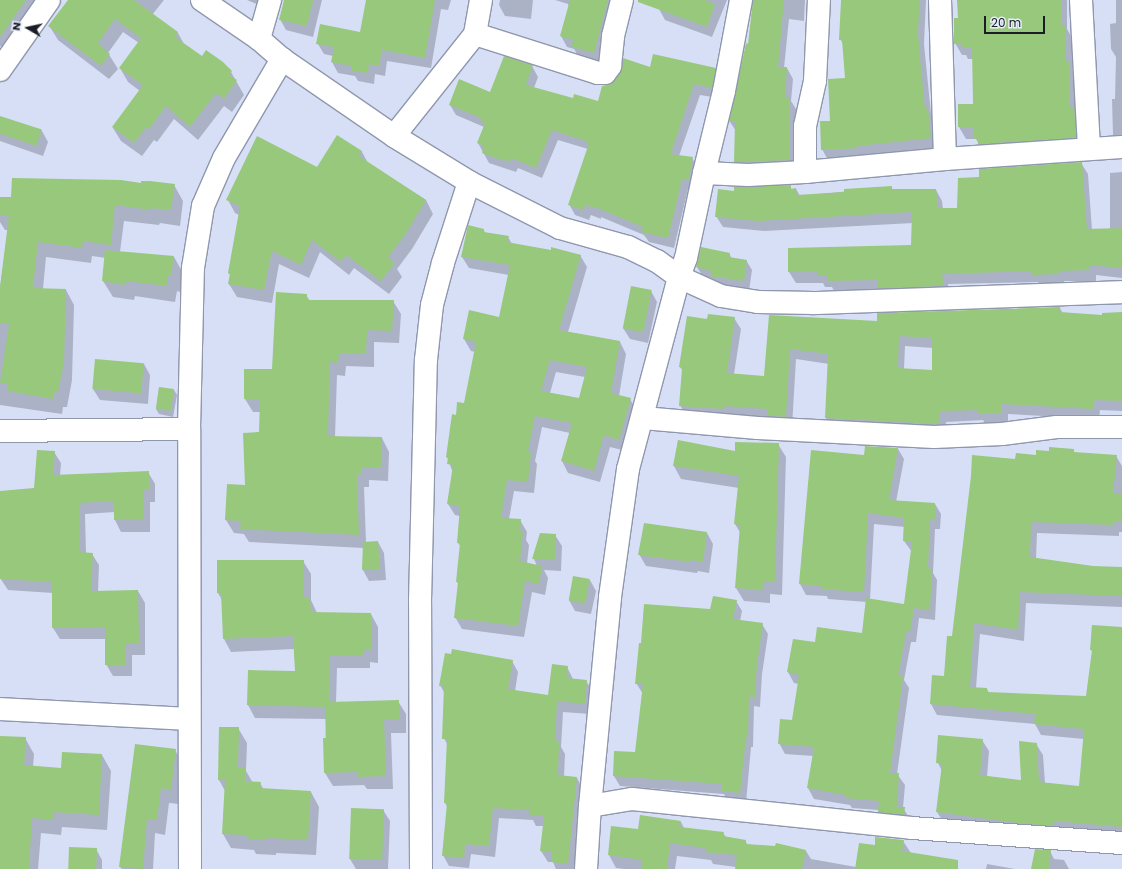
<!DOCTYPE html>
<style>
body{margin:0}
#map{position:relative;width:1122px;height:869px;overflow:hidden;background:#d7dff7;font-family:Poppins,sans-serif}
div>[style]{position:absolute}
.shadow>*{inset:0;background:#0003}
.building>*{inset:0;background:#97c87c;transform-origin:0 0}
.roads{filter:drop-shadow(1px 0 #8f97ad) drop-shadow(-1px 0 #8f97ad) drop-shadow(0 1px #8f97ad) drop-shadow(0 -1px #8f97ad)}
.minor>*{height:22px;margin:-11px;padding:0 11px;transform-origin:11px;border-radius:11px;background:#fff}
span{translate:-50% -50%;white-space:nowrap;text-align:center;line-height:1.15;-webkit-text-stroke:3px #e7edfb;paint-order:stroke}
.north{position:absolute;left:8px;top:8px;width:40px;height:40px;-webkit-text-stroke:3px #e7edfb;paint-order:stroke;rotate:279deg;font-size:11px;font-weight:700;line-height:16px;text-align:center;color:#1a1d25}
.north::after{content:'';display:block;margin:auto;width:14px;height:18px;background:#1a1d25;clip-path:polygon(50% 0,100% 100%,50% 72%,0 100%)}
.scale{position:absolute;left:984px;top:16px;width:61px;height:18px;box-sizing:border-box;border:2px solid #1a1d25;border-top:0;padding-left:5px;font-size:12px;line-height:14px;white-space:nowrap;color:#1a1d25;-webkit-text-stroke:3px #e7edfb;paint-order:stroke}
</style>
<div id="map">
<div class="shadow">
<div style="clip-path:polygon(0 0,46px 0,9px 52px,0 46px)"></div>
<div style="clip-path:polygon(83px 0,164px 0,152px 15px,178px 33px,184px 44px,202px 57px,231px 72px,244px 95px,232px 112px,224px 106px,198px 140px,174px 119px,157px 142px,154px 140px,142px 156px,121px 141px,113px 128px,140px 91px,128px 82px,120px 68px,139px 43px,123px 32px,108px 53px,118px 69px,109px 79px,58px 40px,50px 27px)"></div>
<div style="clip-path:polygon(247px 0,261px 0,259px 5px)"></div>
<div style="clip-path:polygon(285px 0,322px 0,313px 37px,286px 30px,280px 19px)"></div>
<div style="clip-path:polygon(367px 0,451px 0,448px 10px,441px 9px,431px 68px,387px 61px,385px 76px,375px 74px,374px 84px,358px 81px,355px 76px,338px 73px,332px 62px,333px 56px,324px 54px,318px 44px,361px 33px)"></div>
<div style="clip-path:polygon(500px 0,533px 0,531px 19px,505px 16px,499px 5px)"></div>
<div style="clip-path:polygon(555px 0,616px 0,600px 64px,579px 57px,574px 49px,567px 47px,561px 36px,569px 7px,568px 4px)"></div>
<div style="clip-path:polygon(662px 0,727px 0,712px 37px,665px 20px,659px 9px)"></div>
<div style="clip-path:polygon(753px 0,805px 0,804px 21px,789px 19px,784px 68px,787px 68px,793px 79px,791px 101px,796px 109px,796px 171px,742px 172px,735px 162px,736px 131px,730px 122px,749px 45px)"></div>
<div style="clip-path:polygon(842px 0,926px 0,924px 44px,931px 114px,934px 121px,937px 149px,828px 160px,822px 149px,846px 79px,844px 45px,840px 39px)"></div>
<div style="clip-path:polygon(958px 0,1067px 0,1067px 29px,1072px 38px,1072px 70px,1075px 75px,1075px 111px,1080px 120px,1082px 149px,982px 150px,976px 139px,966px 139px,959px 127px,974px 105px,973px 59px,968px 59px,966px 55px,962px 55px,955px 43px,959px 19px)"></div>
<div style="clip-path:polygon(1116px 0,1122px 0,1122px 146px,1119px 146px,1113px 135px,1112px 99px,1115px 99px,1116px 57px,1111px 49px,1110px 24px,1116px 23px)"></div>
<div style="clip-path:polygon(532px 66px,538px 77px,534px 88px,573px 99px,598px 102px,612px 85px,651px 69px,715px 68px,721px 79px,718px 98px,700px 95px,679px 156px,692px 158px,698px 169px,695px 191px,688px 189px,674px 248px,649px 242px,644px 235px,601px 217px,601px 219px,591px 215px,589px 220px,575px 215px,569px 204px,588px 149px,558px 140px,542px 178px,518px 168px,516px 172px,489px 163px,478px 143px,484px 127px,456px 115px,450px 105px,490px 94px)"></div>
<div style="clip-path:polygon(0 117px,42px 131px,48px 142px,43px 156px,0 141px)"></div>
<div style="clip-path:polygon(338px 137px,362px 152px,368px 163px,426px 200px,433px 214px,412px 249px,397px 269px,402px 277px,389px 294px,354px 268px,349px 275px,320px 252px,309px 278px,279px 264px,272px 303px,237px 297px,229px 284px,230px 276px,229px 273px,239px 215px,235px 213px,228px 200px,318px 168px)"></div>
<div style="clip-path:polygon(1081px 163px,1088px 174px,1092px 230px,1110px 230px,1110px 173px,1122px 172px,1122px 278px,1096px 275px,1096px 281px,1064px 281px,1065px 285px,1039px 285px,1038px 282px,948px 284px,949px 296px,880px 290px,834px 291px,832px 287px,825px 287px,823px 283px,796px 283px,789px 272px,789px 249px,912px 246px,913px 223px,764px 231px,723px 227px,716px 216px,735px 192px,790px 186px,792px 190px,796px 189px,800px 196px,891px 187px,893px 190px,936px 190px,942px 201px,943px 209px,958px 208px,980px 178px)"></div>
<div style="clip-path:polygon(142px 184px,174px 185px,183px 201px,180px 226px,160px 223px,159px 225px,124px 221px,120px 252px,174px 257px,183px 273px,180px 292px,177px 291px,175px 302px,135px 296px,134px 300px,113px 297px,103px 281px,106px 258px,92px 256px,91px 263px,46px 257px,43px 289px,66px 290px,74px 305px,72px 380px,67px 407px,63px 407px,62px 414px,0 405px,0 288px,8px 230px,5px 230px,0 222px,0 198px)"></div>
<div style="clip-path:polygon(evenodd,484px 230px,485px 233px,508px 237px,512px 244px,580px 255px,587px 267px,568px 332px,620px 342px,626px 354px,619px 396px,630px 399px,637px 411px,626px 451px,610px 447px,600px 482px,568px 473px,562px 461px,570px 433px,542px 427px,535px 461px,537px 464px,534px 493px,514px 491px,509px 519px,520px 520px,527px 532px,526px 540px,529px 545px,527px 564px,537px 566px,534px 559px,541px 534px,555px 535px,562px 546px,561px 571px,544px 570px,548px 578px,545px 595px,532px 592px,524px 637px,462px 629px,455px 617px,459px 585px,457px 582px,461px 547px,458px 543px,460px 516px,455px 515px,448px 504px,453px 473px,447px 457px,456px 416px,465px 404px,475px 352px,471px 351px,464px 339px,500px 319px,509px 275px,469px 268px,462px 257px,484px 230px,556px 372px,585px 377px,579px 399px,550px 393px,556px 372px)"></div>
<div style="clip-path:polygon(729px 253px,732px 259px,746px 260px,752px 270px,749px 291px,717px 286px,713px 279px,703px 277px,697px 267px)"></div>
<div style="clip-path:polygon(651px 291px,657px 302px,648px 343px,630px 339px,623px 328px)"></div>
<div style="clip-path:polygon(306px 295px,310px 301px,393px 301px,401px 314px,399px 343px,374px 342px,374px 367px,346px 366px,345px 376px,337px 375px,335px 437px,382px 438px,389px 452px,388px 481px,369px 480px,369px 487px,364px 487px,366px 542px,378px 542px,384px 553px,386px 580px,369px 581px,363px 570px,363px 548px,249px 542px,244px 534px,234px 533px,226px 520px,246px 486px,260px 433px,261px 412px,253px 412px,245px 399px,245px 370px,272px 370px)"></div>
<div style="clip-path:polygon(evenodd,1060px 308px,1063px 314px,1103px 316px,1122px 313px,1122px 411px,1100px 410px,1099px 419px,1008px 414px,1008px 424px,986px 425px,983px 420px,946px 422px,945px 435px,833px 429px,826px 418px,829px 364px,796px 359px,792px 427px,686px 416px,680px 405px,683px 371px,680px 367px,708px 321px,734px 318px,741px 329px,734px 374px,765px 377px,770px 316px,878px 322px,1060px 308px,905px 346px,933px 348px,933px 371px,904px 369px,905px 346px)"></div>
<div style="clip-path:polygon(96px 360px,144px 364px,150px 375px,148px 404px,100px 400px,93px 389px)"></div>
<div style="clip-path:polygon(159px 388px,174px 390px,177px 395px,173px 417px,159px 414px,156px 409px)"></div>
<div style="clip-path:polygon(678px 441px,736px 452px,778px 444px,786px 457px,782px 595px,770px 594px,770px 603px,744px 601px,736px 588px,741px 534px,735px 524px,739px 488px,681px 479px,674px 466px)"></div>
<div style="clip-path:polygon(evenodd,898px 449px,904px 459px,896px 502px,935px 504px,941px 514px,940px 529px,935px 529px,933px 573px,937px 580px,935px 620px,919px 618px,916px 642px,911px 642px,904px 680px,909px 688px,897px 774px,905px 785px,903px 808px,910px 819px,885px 822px,879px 810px,852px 808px,850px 805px,814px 799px,808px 788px,814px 756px,785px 754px,779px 743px,793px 721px,799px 684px,794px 683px,788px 672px,816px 644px,863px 634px,867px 602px,828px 599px,827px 596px,806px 595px,800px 584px,812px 451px,865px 456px,898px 449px,874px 524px,905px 527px,904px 541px,912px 552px,905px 605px,870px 600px,874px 524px)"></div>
<div style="clip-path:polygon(1073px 450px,1075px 453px,1116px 456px,1122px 466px,1122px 532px,1119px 532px,1119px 536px,1037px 533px,1036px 559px,1093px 567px,1122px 568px,1122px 607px,1026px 603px,1024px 641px,980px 634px,976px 688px,987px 689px,989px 693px,1087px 697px,1093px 653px,1091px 650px,1092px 626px,1122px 628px,1122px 838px,944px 823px,937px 812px,942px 771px,938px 763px,982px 740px,989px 751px,987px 777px,1022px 781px,1036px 744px,1043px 755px,1045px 783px,1080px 787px,1084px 739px,1041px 735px,1035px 724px,937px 715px,931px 704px,945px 678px,953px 637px,1016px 460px,1049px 452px)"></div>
<div style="clip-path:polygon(54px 452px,61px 463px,60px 476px,148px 472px,155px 484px,155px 502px,150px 502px,150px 532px,121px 532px,115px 520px,115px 512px,85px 514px,86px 553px,92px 554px,99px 565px,98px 592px,138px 591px,145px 603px,145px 655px,132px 655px,132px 676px,113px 676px,106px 664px,106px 639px,60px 639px,53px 628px,53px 593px,8px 590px,0 578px,0 492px,35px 489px)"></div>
<div style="clip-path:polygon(707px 533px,713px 544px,709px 573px,698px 571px,697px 573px,646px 566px,639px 554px)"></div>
<div style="clip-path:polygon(303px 561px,311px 574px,311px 600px,317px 613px,371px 614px,378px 627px,378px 663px,370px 662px,370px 668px,337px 668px,336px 703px,398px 701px,406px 714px,406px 733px,391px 733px,393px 789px,367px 789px,364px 785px,333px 786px,325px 773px,326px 719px,255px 718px,248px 705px,296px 672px,294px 649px,231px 652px,224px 639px,222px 600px,218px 593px)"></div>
<div style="clip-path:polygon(590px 580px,596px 591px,591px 614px,575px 611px,569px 600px)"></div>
<div style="clip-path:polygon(736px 601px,742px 611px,740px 621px,762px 624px,768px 634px,762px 674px,760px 707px,754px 706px,753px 747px,751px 747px,746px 803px,728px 801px,724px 794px,620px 786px,614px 776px,636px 753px,643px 694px,636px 683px,711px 610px)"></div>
<div style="clip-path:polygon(512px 661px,518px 672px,515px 691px,549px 696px,567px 667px,573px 679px,586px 681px,593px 692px,590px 714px,563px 712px,561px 747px,565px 754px,564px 777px,577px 778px,583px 789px,574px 869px,556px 869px,553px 862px,548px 862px,541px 851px,544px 826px,536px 826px,533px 820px,499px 818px,495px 857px,471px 854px,469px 868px,449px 866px,443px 855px,448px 808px,445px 803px,448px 746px,444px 738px,445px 694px,440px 685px)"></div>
<div style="clip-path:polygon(238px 728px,247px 743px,246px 771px,253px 783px,260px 783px,264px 790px,311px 792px,319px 807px,316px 855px,276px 853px,276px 855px,256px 854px,254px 850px,231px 848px,223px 834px,225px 791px,219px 780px)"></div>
<div style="clip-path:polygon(0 737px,25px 738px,34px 754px,33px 767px,62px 769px,102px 755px,111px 771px,107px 830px,62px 827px,61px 835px,41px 833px,38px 869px,0 869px)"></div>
<div style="clip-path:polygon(175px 750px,184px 766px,179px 804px,169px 803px,165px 835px,155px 833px,153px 869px,122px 869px,120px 867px)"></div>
<div style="clip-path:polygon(352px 809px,383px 810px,390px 821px,388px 869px,356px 869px,350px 859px)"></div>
<div style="clip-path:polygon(681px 822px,684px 828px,723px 833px,726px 837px,745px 841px,748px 845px,806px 851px,811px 859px,856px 867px,876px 847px,903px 841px,911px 853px,942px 869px,736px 869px,736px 867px,713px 864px,711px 860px,677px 856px,675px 869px,625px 869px,616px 868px,609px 855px,639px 830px)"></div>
<div style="clip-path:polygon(96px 849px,102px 860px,102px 869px,69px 869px)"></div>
<div style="clip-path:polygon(1050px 851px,1054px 859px,1064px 860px,1069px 869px,1032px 869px)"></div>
<div style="clip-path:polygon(987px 864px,1015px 869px,986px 869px)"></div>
</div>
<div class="building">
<div style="clip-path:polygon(0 0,26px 0,0 37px)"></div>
<div style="clip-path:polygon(68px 0,134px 0,178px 32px,175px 37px,202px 56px,206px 50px,223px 62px,232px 71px,229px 75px,237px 80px,224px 99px,216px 93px,190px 127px,166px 106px,149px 129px,146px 127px,134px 143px,112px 127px,143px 85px,119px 68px,141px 38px,115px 19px,98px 43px,110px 54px,101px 66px,48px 26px)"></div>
<div style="clip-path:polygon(284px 0,313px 0,307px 26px,279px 20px)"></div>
<div style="clip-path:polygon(366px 0,435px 0,425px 58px,382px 50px,379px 66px,369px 64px,368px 73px,351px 71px,352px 66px,331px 62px,334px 47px,316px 44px,320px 24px,360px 32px)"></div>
<div style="clip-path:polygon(570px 0,608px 0,594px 53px,572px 47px,573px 40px,560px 36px)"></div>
<div style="clip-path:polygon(638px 0,705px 0,715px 4px,707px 27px,638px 2px)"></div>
<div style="clip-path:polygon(753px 0,784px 0,778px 67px,787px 67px,785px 97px,790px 97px,790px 160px,734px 162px,735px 122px,729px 122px,746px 43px,748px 44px)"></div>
<div style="clip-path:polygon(841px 0,920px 0,918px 32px,921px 69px,925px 109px,928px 108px,931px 138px,858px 146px,858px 148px,821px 150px,820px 121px,830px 121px,828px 79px,845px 78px,842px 40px,839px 40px)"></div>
<div style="clip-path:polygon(957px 0,1061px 0,1061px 26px,1066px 26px,1066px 62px,1069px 62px,1069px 108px,1074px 107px,1076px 138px,978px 144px,978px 139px,974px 139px,974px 127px,958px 127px,958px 104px,973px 104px,972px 48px,961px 48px,961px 44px,954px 44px,954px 18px,958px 18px)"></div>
<div style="clip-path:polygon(653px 54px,716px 68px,712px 88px,694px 84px,674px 144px,671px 154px,693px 157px,689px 180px,682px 179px,668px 238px,641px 232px,643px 227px,595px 207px,595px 208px,585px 205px,583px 210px,568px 205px,589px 143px,586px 142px,586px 141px,552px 130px,536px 168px,511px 158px,510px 162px,501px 159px,501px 160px,482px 153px,484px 146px,477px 143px,485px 123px,480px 121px,481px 118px,449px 105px,459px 79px,490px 92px,504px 56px,533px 65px,526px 85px,573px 98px,574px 94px,598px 101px,602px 86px,611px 84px,620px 73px,623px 58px,650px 67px)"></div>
<div style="left:0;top:116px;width:44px;height:17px;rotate:18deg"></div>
<div style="clip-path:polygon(337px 135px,362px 151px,359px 156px,426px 200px,405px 235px,388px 257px,395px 263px,381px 281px,346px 255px,341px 262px,312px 240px,301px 265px,272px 251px,264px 290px,228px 284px,230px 274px,228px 273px,240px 206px,226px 200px,257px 136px,317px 167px)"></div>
<div style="clip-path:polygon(1082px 162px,1087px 229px,1122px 228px,1122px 268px,1090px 265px,1090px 270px,1059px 271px,1059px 274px,1032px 275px,1032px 271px,942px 274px,944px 286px,878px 288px,878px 280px,827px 281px,827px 276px,818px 276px,818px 272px,788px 272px,788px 248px,911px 245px,912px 212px,758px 221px,715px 217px,718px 189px,734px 191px,734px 187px,791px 185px,791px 189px,796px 188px,797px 195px,844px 192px,844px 189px,892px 186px,892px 189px,936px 189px,938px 208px,957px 208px,958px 178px,979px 177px,979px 169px)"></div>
<div style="clip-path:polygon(12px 178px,121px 180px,141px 183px,141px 181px,150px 181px,175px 184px,171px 210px,151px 208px,151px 210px,115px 205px,111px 245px,83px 241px,82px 248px,38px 242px,33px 288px,66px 289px,64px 363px,58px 392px,55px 392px,53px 399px,7px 391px,8px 384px,0 383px,9px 324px,0 324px,0 287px,9px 215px,0 215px,0 197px,11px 197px)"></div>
<div style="clip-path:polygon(evenodd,468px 225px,484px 229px,484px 232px,509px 236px,507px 242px,551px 250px,551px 247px,581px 255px,559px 330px,620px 341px,611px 393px,631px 398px,619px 440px,604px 435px,594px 471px,561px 461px,572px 423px,535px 416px,528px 451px,531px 452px,528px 482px,507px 480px,501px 518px,521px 519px,520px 532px,523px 532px,520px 561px,542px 566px,539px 584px,525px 581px,518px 626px,454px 618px,458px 582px,456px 582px,460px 543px,457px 543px,460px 506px,447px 504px,453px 465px,447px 464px,448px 458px,446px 457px,452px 414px,456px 415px,457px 402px,464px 403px,476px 342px,463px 339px,469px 310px,499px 317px,510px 265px,461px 257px,468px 225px,550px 360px,587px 367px,579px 398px,541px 391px,550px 360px)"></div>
<div style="clip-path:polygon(701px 247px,730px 253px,729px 257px,747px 260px,744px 281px,710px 276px,711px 271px,696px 267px)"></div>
<div style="clip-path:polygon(105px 250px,174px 256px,171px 276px,168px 276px,167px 286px,126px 281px,125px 285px,102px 281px)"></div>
<div style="left:631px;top:286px;width:21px;height:43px;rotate:11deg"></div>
<div style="clip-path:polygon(276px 292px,307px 294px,307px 300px,394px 300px,392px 331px,367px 330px,366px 354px,339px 353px,338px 363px,330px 362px,328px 436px,382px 437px,381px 468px,362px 468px,362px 475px,357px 474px,359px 535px,240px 529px,241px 521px,225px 520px,227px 484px,245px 485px,243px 433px,259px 432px,260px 400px,244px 399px,244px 369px,272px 369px)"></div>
<div style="clip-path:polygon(evenodd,1060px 307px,1060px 312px,1102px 315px,1102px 313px,1122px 312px,1122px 401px,1095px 400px,1093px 409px,1002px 404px,1002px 413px,978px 414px,978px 410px,940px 411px,939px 424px,825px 418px,828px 354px,790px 349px,786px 417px,767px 415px,768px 409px,723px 406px,723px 409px,679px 406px,682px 368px,679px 367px,687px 316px,707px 319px,708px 314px,735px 317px,727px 373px,764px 376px,769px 315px,877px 321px,877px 313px,1060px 307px,899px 336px,932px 338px,932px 370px,898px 368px,899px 336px)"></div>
<div style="left:95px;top:359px;width:49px;height:30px;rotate:5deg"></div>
<div style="left:159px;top:387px;width:15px;height:22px;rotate:8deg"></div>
<div style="clip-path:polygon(678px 440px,735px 451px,735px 442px,779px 443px,775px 582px,763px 581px,763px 590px,735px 588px,740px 525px,734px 524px,739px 476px,673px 466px)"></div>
<div style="clip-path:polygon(865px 446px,898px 448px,889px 500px,935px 503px,935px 519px,930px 519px,928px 568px,932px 569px,930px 610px,914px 608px,910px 632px,906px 632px,898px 676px,903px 676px,890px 773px,899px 773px,897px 807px,905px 807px,904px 815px,878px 812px,879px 801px,845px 798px,846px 795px,807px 788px,814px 747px,778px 744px,780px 719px,792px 720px,799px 675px,787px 672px,793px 639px,815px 642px,817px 627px,862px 633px,866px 598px,904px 604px,912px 542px,903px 541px,904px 518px,868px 513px,864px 592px,821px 589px,822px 586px,799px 584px,811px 450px,864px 455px)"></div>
<div style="clip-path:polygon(1049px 447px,1074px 449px,1074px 452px,1117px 455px,1113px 493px,1122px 493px,1122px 521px,1113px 521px,1113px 525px,1031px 522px,1030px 557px,1093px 566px,1122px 567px,1122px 596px,1020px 592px,1018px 630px,974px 623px,970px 687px,987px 688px,987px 692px,1086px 696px,1092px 650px,1090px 650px,1092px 625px,1122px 627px,1122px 827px,1054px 821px,1053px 826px,1018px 823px,936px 812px,942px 764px,936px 763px,938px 735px,983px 739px,980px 775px,1021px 780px,1019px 741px,1037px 743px,1039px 782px,1079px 786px,1084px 729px,1034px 724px,1035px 714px,930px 704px,932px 675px,944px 676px,947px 636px,952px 636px,971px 476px,972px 455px,1015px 459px,1016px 453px,1036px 455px,1036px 450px,1049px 451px)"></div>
<div style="clip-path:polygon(37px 450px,55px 451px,53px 475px,149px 471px,149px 490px,144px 490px,144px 520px,114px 520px,114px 501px,79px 503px,80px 552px,93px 553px,91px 591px,138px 590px,139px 643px,126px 644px,126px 665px,105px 665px,105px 628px,52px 628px,52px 582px,0 579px,0 491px,34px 488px)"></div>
<div style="clip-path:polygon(644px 523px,707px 532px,703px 562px,692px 560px,691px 562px,638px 555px)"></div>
<div style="clip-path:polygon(540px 533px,556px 534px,555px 560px,532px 559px)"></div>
<div style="clip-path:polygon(378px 541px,380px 569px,362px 570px,363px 542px)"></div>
<div style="clip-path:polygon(217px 560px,304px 560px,304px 598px,310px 598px,311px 612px,371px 613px,371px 650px,363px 650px,363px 655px,330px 655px,329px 702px,399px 700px,399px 720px,384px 720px,386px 776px,358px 777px,358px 772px,324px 773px,323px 738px,326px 738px,325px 707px,247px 705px,248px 670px,295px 671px,293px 636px,223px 639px,221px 593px,217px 593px)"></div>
<div style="left:573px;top:576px;width:17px;height:25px;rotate:10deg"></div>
<div style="clip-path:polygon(713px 596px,737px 600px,733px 619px,763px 623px,757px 663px,755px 697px,749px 696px,748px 737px,746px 737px,740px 793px,721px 791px,722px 784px,613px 776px,614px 751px,635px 752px,643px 684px,635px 684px,639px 643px,641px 643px,644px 604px,710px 609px)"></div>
<div style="clip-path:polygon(452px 649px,513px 660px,508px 689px,548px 695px,552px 664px,568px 666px,567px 678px,587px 680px,585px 704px,557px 701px,555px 742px,559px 742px,558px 775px,577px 777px,568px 864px,551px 862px,552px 852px,540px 851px,544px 816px,529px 815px,529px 810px,493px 808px,489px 846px,465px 844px,464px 858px,442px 856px,447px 803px,444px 803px,447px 739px,442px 739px,444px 686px,439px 686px,445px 653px,451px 654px)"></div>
<div style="clip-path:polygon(219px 727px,239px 727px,238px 767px,245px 767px,245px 781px,261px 782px,260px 788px,311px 791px,308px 840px,268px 838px,268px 840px,247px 839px,247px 835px,222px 834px,225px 780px,218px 780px)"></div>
<div style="clip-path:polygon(0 736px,26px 737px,24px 765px,61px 768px,62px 752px,102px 754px,99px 815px,53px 812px,53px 820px,32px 818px,29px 869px,0 869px)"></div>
<div style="clip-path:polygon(135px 744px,176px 749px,171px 790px,161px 788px,157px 820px,147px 819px,143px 869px,119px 867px)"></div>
<div style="left:351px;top:808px;width:33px;height:51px;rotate:2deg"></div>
<div style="clip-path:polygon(640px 815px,681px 821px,680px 827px,724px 832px,723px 836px,746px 840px,746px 844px,775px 846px,776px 843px,806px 850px,802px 869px,735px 869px,737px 855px,705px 852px,705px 848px,670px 843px,667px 869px,641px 869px,642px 860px,608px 855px,611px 826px,638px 829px)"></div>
<div style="clip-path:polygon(875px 837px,904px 840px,902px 851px,958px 860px,958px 869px,855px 869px,859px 843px,875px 845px)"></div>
<div style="left:69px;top:847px;width:28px;height:22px;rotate:2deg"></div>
<div style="clip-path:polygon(1035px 849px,1051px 850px,1049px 869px,1031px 869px)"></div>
</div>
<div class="roads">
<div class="minor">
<div style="left:202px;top:0;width:69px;rotate:34.4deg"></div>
<div style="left:259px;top:39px;width:30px;rotate:41deg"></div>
<div style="left:282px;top:59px;width:136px;rotate:34.5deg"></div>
<div style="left:394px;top:136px;width:88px;rotate:31.5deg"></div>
<div style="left:469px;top:182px;width:102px;rotate:26.8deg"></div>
<div style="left:560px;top:228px;width:71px;rotate:15.6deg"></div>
<div style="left:628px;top:247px;width:32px;rotate:26deg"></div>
<div style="left:657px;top:261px;width:27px;rotate:36deg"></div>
<div style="left:679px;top:277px;width:46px;rotate:24.3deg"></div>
<div style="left:721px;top:296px;width:37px;rotate:9deg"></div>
<div style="left:758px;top:302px;width:56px;rotate:1deg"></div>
<div style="left:814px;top:303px;width:308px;rotate:-2deg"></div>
<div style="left:940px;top:0;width:159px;rotate:88.2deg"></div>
<div style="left:1081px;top:0;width:149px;rotate:86.9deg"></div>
<div style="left:475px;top:34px;width:129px;rotate:17.6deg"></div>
<div style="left:598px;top:73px;width:7px"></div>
<div style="left:605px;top:73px;width:9px;rotate:-54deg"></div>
<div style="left:610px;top:66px;width:30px;rotate:-84deg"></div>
<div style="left:613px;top:36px;width:37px;rotate:-76deg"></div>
<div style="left:259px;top:39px;width:41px;rotate:-74.2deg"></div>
<div style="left:0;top:70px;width:85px;rotate:-55deg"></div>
<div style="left:394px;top:136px;width:130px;rotate:-51.5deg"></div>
<div style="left:475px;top:34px;width:35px;rotate:-80deg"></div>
<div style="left:805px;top:172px;width:46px;rotate:-90deg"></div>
<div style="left:805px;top:126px;width:46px;rotate:-77.5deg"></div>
<div style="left:815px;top:81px;width:81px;rotate:-87.2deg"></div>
<div style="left:704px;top:173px;width:44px;rotate:2.6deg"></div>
<div style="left:748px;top:175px;width:57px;rotate:-3deg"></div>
<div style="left:805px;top:172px;width:141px;rotate:-5.3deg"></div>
<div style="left:945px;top:159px;width:177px;rotate:-3.9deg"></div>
<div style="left:643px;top:418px;width:115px;rotate:5deg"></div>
<div style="left:758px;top:428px;width:176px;rotate:2.9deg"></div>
<div style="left:934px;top:437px;width:68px;rotate:-2.5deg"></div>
<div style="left:1002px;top:434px;width:55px;rotate:-7.3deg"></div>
<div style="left:1057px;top:427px;width:65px"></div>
<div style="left:0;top:431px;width:189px;rotate:-0.6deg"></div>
<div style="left:0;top:709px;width:188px;rotate:3deg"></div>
<div style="left:590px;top:806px;width:43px;rotate:-9.5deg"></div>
<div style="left:632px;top:799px;width:281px;rotate:5.9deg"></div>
<div style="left:912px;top:828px;width:211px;rotate:4.1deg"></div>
<div style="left:190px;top:869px;width:440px;rotate:-90.1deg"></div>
<div style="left:189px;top:429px;width:161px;rotate:-88.6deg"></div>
<div style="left:193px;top:268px;width:63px;rotate:-80.8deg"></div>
<div style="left:203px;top:206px;width:52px;rotate:-66.4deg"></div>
<div style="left:224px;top:158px;width:115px;rotate:-59.6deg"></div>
<div style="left:421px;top:869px;width:268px;rotate:-90.2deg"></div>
<div style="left:420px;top:601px;width:241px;rotate:-88.6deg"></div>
<div style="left:426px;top:360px;width:55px;rotate:-83.8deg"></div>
<div style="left:432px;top:305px;width:43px;rotate:-75.3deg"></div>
<div style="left:443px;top:263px;width:85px;rotate:-72.2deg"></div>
<div style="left:586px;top:869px;width:63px;rotate:-86.4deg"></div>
<div style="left:590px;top:806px;width:210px;rotate:-84.5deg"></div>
<div style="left:610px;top:597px;width:129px;rotate:-82deg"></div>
<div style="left:628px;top:469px;width:199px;rotate:-75.1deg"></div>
<div style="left:679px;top:277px;width:20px;rotate:-70deg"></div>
<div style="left:686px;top:258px;width:87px;rotate:-78deg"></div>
<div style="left:704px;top:173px;width:84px;rotate:-76.3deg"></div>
<div style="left:724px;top:91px;width:93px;rotate:-79.4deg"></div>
</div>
</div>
<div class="north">N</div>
<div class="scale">20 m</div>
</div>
